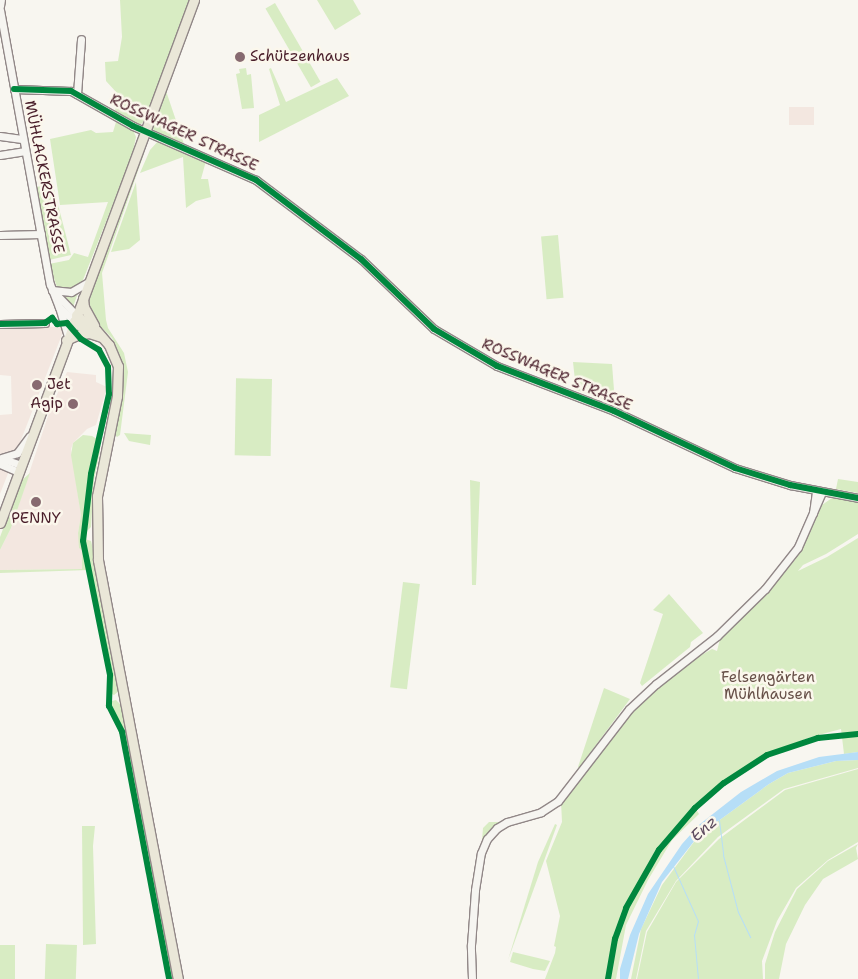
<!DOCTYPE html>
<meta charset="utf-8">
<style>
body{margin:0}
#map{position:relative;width:858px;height:979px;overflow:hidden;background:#f8f6f0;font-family:"Shantell Sans",sans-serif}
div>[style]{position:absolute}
.built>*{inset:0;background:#f3e7e0;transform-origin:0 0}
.green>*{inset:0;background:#d8ecc3;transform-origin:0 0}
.water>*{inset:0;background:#b6def7}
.stream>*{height:1px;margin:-0.5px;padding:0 0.5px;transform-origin:0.5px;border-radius:0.5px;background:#b6def7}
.roads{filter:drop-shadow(1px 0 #918787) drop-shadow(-1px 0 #918787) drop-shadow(0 1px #918787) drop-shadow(0 -1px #918787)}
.minor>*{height:7px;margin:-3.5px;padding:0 3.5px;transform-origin:3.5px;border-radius:3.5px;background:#f6f5f1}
.major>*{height:9px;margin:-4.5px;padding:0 4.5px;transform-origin:4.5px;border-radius:4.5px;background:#eae7d8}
.cycleway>*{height:6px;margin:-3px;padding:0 3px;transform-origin:3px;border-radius:3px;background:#00873e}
.dots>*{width:14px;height:14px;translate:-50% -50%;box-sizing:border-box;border:2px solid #fbf7ec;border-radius:50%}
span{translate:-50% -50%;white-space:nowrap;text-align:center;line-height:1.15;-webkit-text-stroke:5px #fbf7ec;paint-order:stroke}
.poi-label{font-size:15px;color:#4a1f2b}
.left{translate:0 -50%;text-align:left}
.right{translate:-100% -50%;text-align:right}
.street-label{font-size:15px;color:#4a1f2b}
.park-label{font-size:15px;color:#675048}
.water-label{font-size:16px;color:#5e4c5f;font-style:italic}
</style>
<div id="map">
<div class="built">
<div style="left:789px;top:107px;width:25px;height:18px"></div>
<div style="clip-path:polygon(0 326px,62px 327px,63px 332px,0 494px,0 415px,12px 414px,11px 376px,0 375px)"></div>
<div style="clip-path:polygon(67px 372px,96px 375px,96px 382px,107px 387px,96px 425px,87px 429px,73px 443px,71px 449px,81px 515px,78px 533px,82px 550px,82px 569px,0 570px,0 550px,11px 528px,50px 410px)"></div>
</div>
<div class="green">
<div style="clip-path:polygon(120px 0,190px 0,145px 121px,141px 124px,137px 124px,115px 112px,117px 93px,106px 81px,105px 62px,118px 61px,122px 37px)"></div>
<div style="clip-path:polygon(317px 0,353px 0,361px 14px,335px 30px)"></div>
<div style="left:275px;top:3px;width:91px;height:11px;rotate:60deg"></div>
<div style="clip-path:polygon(246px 68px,247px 75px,251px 74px,254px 108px,242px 109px,236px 74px,240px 73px,239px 69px)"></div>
<div style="clip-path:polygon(271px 68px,286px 102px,337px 78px,349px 96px,259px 142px,259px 115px,280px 105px,269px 69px)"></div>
<div style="clip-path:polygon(165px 88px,185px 147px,161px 136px,152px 128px)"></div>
<div style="clip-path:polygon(116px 122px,133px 130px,136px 137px,132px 156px,83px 280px,79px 285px,66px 290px,57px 287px,49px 264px,69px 260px,74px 253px,88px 257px,108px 202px,60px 205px,50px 139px,91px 130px,96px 133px,113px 132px)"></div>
<div style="clip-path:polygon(159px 140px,206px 161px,201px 179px,208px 179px,211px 197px,196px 201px,186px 208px,183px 157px,140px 173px,150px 150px)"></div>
<div style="clip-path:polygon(145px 151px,102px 273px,106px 320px,108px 328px,124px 353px,128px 372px,120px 435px,117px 437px,113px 433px,123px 386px,120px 356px,112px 338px,91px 317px,86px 302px,133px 174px)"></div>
<div style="clip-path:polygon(136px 182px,140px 240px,129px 249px,111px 252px)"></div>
<div style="clip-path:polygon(53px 185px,71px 255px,49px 260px,35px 187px)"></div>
<div style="left:558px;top:235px;width:63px;height:17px;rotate:85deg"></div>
<div style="clip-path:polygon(78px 293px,73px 307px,61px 295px,66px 295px)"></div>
<div style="clip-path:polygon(573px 362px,612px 364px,615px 403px,576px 390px)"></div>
<div style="left:272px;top:379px;width:77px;height:36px;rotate:91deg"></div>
<div style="clip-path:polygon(124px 433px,151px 435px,150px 445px,129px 441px)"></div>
<div style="clip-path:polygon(83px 435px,92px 436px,97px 439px,82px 534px,89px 570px,0 573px,0 570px,82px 569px,82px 550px,79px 548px,78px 533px,81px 515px,71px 455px,73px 443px)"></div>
<div style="clip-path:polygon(99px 441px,100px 451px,94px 480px,91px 527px,87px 531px,92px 474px)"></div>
<div style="clip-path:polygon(30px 473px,11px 528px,0 550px,0 537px,21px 481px)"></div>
<div style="clip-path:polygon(838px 479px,858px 482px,858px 493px,836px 489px)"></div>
<div style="clip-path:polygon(470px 480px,480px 482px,476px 585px,472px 585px)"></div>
<div style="clip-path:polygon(832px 498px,858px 501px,858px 534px,826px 554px,803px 565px,798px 571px,827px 557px,858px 538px,858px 752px,844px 754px,841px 729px,811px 737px,778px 750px,724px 781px,675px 828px,648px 867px,619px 922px,611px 950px,607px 979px,545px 979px,555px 953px,556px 947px,554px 946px,560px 916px,546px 861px,562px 822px,561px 802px,620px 724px,636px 706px,639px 707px,637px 705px,643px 699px,698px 657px,712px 649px,717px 651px,720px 639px,795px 560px,808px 537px,822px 505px)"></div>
<div style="clip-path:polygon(85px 539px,91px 541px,92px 545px,119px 691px,114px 695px,110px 693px,111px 674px)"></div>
<div style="left:403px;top:582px;width:17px;height:106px;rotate:7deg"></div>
<div style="clip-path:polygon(669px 594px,703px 633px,691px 642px,690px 647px,642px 686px,640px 683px,663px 614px,653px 610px)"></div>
<div style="clip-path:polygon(604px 688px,630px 699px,579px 768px,578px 767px)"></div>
<div style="clip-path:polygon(116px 700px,121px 705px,175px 979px,170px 979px,123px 732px,111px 705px,112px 701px)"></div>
<div style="clip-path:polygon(858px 760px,858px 768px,784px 789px,718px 837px,676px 881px,646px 931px,636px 979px,631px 979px,641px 929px,662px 885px,699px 835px,769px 784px,788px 773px,836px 761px)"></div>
<div style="clip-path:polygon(858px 769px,858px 842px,828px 860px,796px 888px,777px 921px,762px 961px,763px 979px,637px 979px,647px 932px,676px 882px,719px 839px,785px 790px)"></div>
<div style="clip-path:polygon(696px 809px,699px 814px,672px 840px,648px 880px,626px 925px,616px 979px,609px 979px,617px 937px,627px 908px,667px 840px)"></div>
<div style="clip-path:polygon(489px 822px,507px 822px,502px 824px,481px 853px,483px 828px)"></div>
<div style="clip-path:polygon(555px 824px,557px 825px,508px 960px,538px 862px)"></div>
<div style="clip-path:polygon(82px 826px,95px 826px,93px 846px,96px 944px,83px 945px)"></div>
<div style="clip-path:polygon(858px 844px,856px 848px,858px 859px,823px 879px,805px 905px,786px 944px,779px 979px,765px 979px,765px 964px,775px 932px,797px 889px,828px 861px)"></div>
<div style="left:46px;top:944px;width:31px;height:35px;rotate:2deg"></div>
<div style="left:0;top:945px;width:15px;height:34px"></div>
<div style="clip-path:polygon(513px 952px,538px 958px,550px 961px,545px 971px,533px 969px,510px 962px)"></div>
</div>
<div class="water">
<div style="clip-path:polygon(858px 752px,858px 760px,836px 761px,788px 773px,769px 784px,699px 835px,662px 882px,639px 934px,628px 979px,620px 979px,620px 969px,630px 935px,648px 894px,682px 844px,700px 824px,741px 792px,777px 771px,819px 757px)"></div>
</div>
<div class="stream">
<div style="left:719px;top:820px;width:35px;rotate:83deg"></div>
<div style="left:723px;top:855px;width:59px;rotate:75.3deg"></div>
<div style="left:738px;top:912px;width:28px;rotate:64deg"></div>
<div style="left:673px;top:866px;width:60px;rotate:65.6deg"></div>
<div style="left:698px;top:921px;width:15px;rotate:106deg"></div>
<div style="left:694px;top:935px;width:44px;rotate:84.8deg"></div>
</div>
<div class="roads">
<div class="minor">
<div style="left:0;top:6px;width:6px;rotate:-81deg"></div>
<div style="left:0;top:10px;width:279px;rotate:79.7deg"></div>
<div style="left:50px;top:284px;width:25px;rotate:69deg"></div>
<div style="left:59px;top:307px;width:21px;rotate:43deg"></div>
<div style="left:14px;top:89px;width:57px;rotate:2deg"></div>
<div style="left:71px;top:91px;width:71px;rotate:29.4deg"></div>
<div style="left:133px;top:126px;width:134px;rotate:23.7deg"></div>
<div style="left:256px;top:180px;width:131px;rotate:37deg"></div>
<div style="left:361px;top:259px;width:101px;rotate:43.8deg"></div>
<div style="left:434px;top:329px;width:73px;rotate:30.4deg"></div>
<div style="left:497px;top:366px;width:125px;rotate:21deg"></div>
<div style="left:614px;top:411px;width:134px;rotate:25.2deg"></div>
<div style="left:735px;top:468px;width:58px;rotate:17.2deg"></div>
<div style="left:790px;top:485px;width:69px;rotate:10.8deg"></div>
<div style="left:77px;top:94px;width:55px;rotate:-85.8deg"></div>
<div style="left:0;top:136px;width:22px;rotate:8deg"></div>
<div style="left:0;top:155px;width:24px;rotate:-9deg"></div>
<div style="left:0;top:235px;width:41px;rotate:-1.4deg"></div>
<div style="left:52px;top:290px;width:19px;rotate:6deg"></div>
<div style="left:71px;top:292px;width:20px;rotate:-30deg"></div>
<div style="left:52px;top:290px;width:35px;rotate:46deg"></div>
<div style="left:59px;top:307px;width:31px;rotate:73deg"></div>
<div style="left:0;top:324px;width:45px;rotate:-1.3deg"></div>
<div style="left:1px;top:458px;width:17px;rotate:-17deg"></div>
<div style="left:17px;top:453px;width:21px;rotate:-53deg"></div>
<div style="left:3px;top:459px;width:19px;rotate:18deg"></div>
<div style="left:0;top:464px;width:21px;rotate:23deg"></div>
<div style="left:813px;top:513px;width:22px;rotate:-82deg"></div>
<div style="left:472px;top:979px;width:34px;rotate:-92deg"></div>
<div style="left:471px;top:945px;width:55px;rotate:-85.8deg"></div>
<div style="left:475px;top:890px;width:37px;rotate:-81deg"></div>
<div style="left:481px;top:853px;width:15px;rotate:-67deg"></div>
<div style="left:487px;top:839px;width:15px;rotate:-48deg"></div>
<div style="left:497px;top:828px;width:12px;rotate:-31deg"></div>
<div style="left:507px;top:822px;width:35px;rotate:-16deg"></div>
<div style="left:541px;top:812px;width:20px;rotate:-33deg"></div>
<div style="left:558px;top:801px;width:116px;rotate:-52.3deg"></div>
<div style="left:629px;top:709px;width:37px;rotate:-43deg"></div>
<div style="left:656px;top:684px;width:78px;rotate:-38.2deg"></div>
<div style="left:717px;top:636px;width:67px;rotate:-44.4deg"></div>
<div style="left:765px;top:589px;width:53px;rotate:-51.8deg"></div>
<div style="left:798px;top:547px;width:60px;rotate:-66.4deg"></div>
</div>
<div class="major">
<div style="left:83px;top:298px;width:9px;rotate:84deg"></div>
<div style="left:84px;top:307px;width:21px;rotate:61deg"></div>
<div style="left:76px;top:315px;width:25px;rotate:37deg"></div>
<div style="left:96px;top:330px;width:20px;rotate:49deg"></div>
<div style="left:109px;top:345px;width:23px;rotate:67deg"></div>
<div style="left:118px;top:366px;width:30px;rotate:92deg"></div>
<div style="left:117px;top:396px;width:102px;rotate:101.3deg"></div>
<div style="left:97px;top:496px;width:64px;rotate:89.1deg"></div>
<div style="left:98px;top:560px;width:427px;rotate:79.2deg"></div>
<div style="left:74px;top:321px;width:19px;rotate:39deg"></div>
<div style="left:89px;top:333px;width:13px;rotate:18deg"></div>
<div style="left:66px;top:340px;width:12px;rotate:-24deg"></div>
<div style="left:77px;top:335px;width:12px;rotate:-9deg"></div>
<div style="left:0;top:523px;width:558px;rotate:-69.65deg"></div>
</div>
</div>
<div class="cycleway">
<div style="left:14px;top:89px;width:57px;rotate:2deg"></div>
<div style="left:71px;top:91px;width:71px;rotate:29.4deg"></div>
<div style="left:133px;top:126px;width:134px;rotate:23.7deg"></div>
<div style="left:256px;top:180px;width:131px;rotate:37deg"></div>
<div style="left:361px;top:259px;width:101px;rotate:43.8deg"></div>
<div style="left:434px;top:329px;width:73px;rotate:30.4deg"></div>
<div style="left:497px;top:366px;width:125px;rotate:21deg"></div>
<div style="left:614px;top:411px;width:134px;rotate:25.2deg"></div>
<div style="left:735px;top:468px;width:58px;rotate:17.2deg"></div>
<div style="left:790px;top:485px;width:69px;rotate:10.8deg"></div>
<div style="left:0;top:324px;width:45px;rotate:-1.3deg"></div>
<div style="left:45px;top:323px;width:9px;rotate:-36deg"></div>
<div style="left:52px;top:318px;width:8px;rotate:50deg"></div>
<div style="left:57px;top:324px;width:10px;rotate:-6deg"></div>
<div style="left:67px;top:323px;width:21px;rotate:49deg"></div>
<div style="left:81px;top:339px;width:21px;rotate:31deg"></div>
<div style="left:99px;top:350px;width:19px;rotate:62deg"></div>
<div style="left:108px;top:367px;width:27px;rotate:88deg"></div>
<div style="left:109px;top:394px;width:82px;rotate:102.7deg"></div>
<div style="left:91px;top:474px;width:67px;rotate:96.8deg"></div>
<div style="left:83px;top:541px;width:137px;rotate:78.6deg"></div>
<div style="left:110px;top:675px;width:31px;rotate:92deg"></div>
<div style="left:109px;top:706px;width:29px;rotate:63deg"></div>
<div style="left:122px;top:732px;width:251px;rotate:79.2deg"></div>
<div style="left:608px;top:979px;width:41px;rotate:-80.1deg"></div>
<div style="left:615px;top:939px;width:33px;rotate:-70deg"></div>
<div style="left:626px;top:908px;width:67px;rotate:-60.4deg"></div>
<div style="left:659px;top:850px;width:55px;rotate:-49.4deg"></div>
<div style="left:695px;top:808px;width:38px;rotate:-41deg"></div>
<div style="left:724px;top:783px;width:51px;rotate:-33.1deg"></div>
<div style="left:767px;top:755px;width:54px;rotate:-18.4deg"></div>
<div style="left:818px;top:738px;width:40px;rotate:-5.7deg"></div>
</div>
<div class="dots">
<div style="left:240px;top:57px;background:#876a70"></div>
<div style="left:37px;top:385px;background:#876a70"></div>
<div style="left:73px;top:404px;background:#876a70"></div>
<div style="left:36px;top:502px;background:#876a70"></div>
</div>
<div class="poi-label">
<span class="left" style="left:250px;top:57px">Schützenhaus</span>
<span class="left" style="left:47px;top:385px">Jet</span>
<span class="right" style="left:63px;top:404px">Agip</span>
<span style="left:36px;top:519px">PENNY</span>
</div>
<div class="street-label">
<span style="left:184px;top:133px;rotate:25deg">ROSSWAGER STRASSE</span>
<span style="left:44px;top:177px;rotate:79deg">MÜHLACKERSTRASSE</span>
<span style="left:557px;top:375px;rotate:23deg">ROSSWAGER STRASSE</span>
</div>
<div class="park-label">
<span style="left:768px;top:686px">Felsengärten<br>Mühlhausen</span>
</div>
<div class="water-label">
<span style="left:704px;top:829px;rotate:-41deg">Enz</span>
</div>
</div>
